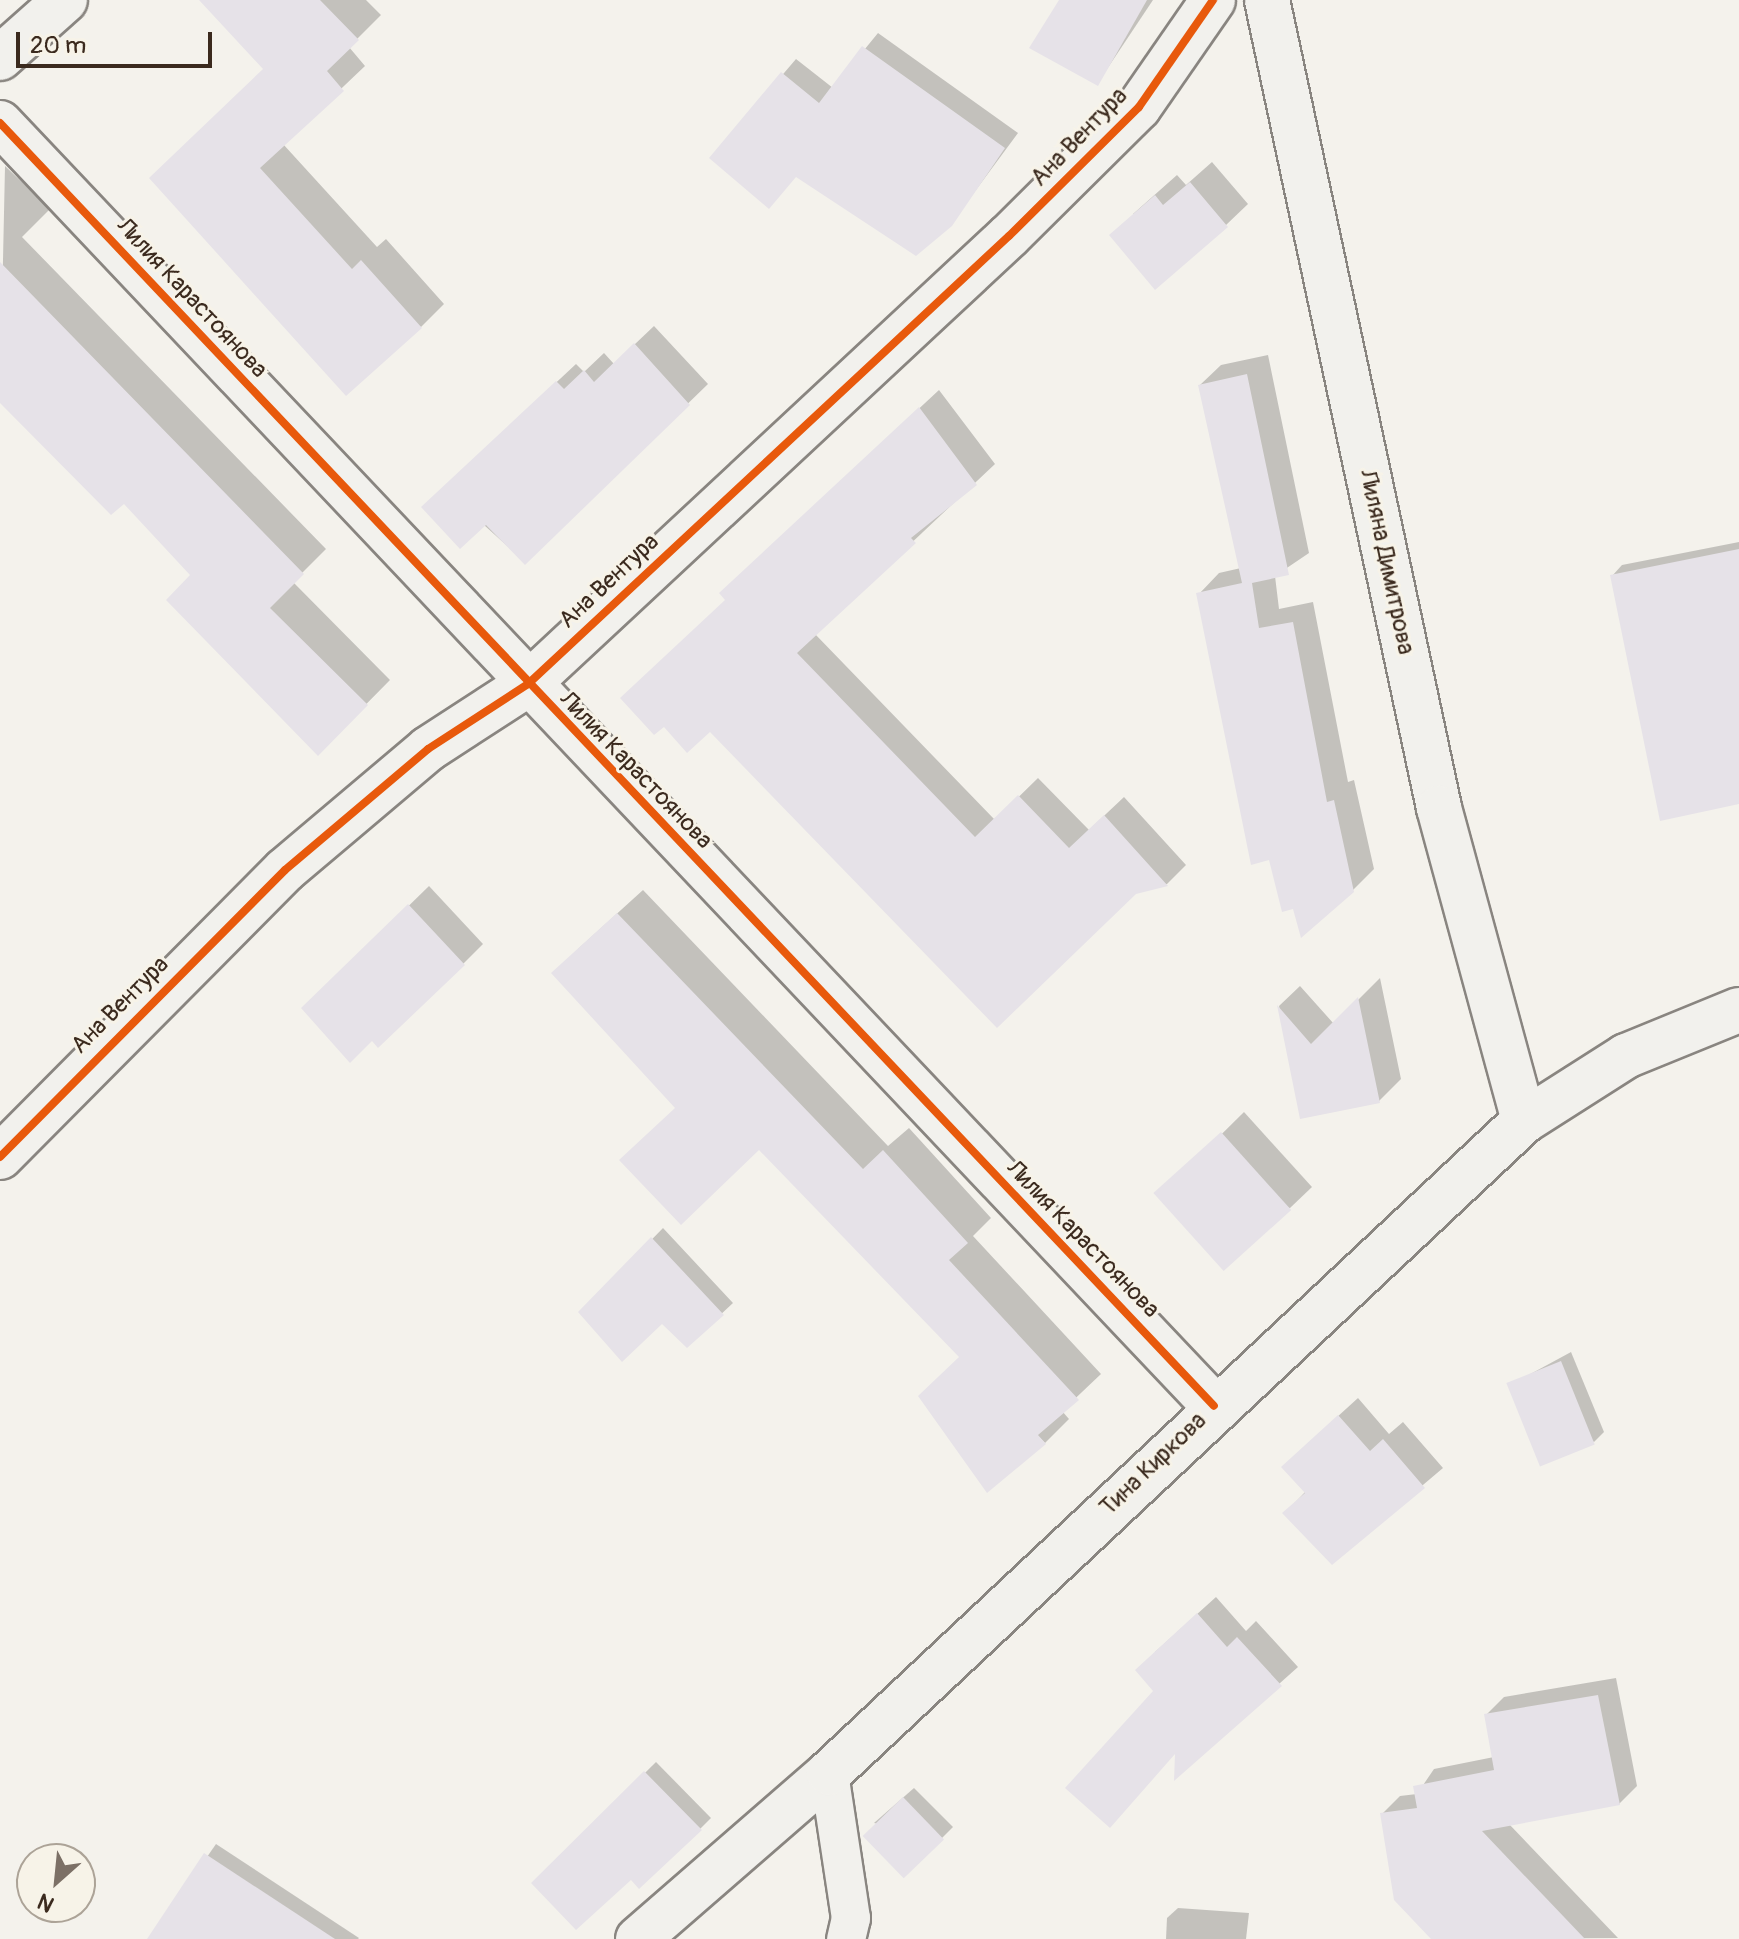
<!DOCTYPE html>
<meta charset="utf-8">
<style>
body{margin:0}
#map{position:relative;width:1739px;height:1939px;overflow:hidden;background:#f4f2ec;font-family:Pangolin,sans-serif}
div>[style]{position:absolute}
.shadow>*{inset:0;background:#0003}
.building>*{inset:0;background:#e6e2e8;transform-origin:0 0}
.roads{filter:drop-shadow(2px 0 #898580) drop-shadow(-2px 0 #898580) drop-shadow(0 2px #898580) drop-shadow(0 -2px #898580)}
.service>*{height:38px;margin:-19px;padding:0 19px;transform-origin:19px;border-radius:19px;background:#f2f1ed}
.minor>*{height:44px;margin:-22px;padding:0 22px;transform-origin:22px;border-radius:22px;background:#f2f1ed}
.cycleway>*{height:8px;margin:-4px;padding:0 4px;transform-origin:4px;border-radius:4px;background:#e8590c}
span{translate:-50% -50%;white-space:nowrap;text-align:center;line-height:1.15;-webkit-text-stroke:6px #f7f3e8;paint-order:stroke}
.street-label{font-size:24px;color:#3b2a1e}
.north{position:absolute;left:16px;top:1843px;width:80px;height:80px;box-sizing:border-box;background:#f7f3e8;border:2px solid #aca397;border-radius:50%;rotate:207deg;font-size:22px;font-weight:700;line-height:32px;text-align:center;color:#3b2a1e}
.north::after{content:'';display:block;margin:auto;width:28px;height:36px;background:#7c7066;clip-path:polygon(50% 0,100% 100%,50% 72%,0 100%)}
.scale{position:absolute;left:16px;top:32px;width:196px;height:36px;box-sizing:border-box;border:4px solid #3b2a1e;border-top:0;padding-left:10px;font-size:24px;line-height:28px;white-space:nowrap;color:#3b2a1e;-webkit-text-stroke:6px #f7f3e8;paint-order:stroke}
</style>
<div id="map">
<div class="shadow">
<div style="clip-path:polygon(202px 0,366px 0,381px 15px,349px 47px,365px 66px,283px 144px,377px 247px,386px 239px,444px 304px,421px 327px,152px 178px,266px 68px)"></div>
<div style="clip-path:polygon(1061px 0,1153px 0,1097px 84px)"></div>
<div style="clip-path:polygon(878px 33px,1018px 133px,950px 225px,797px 175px,712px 157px,796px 59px,833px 88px)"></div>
<div style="clip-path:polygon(1212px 162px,1248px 204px,1226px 225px,1133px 214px,1177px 175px,1186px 185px)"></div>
<div style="clip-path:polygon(5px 166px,50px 209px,22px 237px,326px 549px,293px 582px,390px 680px,318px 753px,193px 576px,124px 501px,0 400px)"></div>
<div style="clip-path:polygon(654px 326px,708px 384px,525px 562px,443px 488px,576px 364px,584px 372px,604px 353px,614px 364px)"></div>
<div style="clip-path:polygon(1268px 355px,1309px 553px,1275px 576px,1279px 609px,1313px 602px,1348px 782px,1354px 780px,1374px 869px,1353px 890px,1199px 594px,1219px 573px,1241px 568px,1200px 385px,1221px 365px)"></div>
<div style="clip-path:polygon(939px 390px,995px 464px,815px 634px,995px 820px,1038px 778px,1089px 830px,1124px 797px,1186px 865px,1167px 884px,1135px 892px,997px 1026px,727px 600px,740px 575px)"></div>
<div style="clip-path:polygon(1739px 542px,1739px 802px,1612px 576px,1622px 565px)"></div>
<div style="clip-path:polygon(429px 886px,483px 944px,463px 964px,373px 1038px,304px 1008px)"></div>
<div style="clip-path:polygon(643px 890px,888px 1146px,909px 1128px,991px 1218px,973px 1236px,1101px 1374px,1062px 1411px,1069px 1419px,1045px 1443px,759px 1148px,677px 1107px,578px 949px)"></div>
<div style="clip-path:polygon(1380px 978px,1401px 1079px,1379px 1101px,1301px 1117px,1279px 1006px,1300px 986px,1334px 1024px)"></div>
<div style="clip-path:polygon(1244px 1112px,1312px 1187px,1290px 1208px,1159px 1196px)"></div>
<div style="clip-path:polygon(663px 1228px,733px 1303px,687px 1346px,662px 1321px,581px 1312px)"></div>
<div style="clip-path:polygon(1571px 1352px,1604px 1432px,1594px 1442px,1510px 1385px)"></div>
<div style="clip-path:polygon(1358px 1398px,1389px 1434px,1403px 1422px,1443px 1468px,1332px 1562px,1285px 1513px,1306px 1491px,1303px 1448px)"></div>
<div style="clip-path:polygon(1216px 1597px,1246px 1631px,1256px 1621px,1298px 1667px,1176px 1776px,1177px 1751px,1155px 1652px)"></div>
<div style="clip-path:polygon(1616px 1678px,1637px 1786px,1619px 1804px,1509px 1824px,1618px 1938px,1434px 1939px,1382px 1814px,1400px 1796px,1417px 1794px,1434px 1769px,1494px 1757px,1486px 1715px,1504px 1697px)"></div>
<div style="clip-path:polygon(656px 1762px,711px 1818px,700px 1829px,631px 1877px,534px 1883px)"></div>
<div style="clip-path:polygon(914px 1788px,953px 1827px,942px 1838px,874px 1823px)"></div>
<div style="clip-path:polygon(216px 1844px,359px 1938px,358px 1939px,150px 1939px)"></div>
<div style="clip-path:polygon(1178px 1908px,1249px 1913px,1246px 1939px,1166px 1939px,1167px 1918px)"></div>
</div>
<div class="building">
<div style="clip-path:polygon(199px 0,320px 0,359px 40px,327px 71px,344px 91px,260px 168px,352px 269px,361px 260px,422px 328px,346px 396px,149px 178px,263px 69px)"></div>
<div style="clip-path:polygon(1059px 0,1147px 0,1098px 86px,1029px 48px)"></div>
<div style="clip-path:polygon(862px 46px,1005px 148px,952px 226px,916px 256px,796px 177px,769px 209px,709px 158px,781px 72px,819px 103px)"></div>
<div style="clip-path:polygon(1190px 182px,1228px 227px,1155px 290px,1109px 235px,1155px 195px,1163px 205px)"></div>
<div style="clip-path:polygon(0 262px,304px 574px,270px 608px,368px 705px,318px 756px,166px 600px,190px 575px,124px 504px,111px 515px,0 403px)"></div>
<div style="clip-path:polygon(634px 343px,690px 405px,525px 565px,486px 525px,460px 549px,421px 507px,556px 381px,564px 389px,584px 370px,594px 382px)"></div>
<div style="clip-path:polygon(1247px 374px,1289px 575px,1252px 583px,1259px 628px,1293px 622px,1327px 802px,1334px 800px,1354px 892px,1301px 938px,1293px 909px,1282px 912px,1269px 860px,1251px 865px,1196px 593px,1242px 583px,1198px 385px)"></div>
<div style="clip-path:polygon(919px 407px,977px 485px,911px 538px,916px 543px,797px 653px,975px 837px,1018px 795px,1069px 848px,1104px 815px,1168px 886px,1136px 894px,997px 1028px,710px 732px,687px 753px,664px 727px,654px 735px,620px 698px,725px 600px,719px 593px)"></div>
<div style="clip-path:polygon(1739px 549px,1739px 804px,1660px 821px,1610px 575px)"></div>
<div style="clip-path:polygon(408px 904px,465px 965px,378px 1048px,372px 1041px,350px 1063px,301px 1008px)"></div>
<div style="clip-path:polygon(617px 913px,863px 1169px,883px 1150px,968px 1243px,949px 1260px,1079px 1400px,1038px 1435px,1046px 1444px,987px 1493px,918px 1396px,959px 1357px,759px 1150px,681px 1225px,619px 1160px,675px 1108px,551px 973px)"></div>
<div style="clip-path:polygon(1358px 997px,1380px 1103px,1300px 1119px,1277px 1005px,1311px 1044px)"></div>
<div style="left:1221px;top:1132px;width:105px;height:91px;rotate:48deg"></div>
<div style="clip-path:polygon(651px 1237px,724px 1315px,687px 1348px,662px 1324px,622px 1362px,578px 1312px)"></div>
<div style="left:1561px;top:1361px;width:90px;height:59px;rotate:68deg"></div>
<div style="clip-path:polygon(1338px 1415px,1370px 1451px,1383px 1439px,1425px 1488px,1332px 1565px,1282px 1513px,1305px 1493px,1281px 1467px)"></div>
<div style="clip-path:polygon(1197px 1613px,1227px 1647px,1237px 1637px,1282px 1686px,1174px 1781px,1175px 1754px,1110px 1828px,1065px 1788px,1153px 1691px,1135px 1670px)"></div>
<div style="clip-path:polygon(1598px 1695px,1620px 1805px,1482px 1831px,1585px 1939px,1431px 1939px,1394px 1900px,1380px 1813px,1417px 1808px,1413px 1786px,1494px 1770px,1484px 1714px)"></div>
<div style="clip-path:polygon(644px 1771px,702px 1830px,639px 1889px,631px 1880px,576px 1930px,531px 1883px)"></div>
<div style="left:903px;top:1797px;width:59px;height:56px;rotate:46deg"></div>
<div style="clip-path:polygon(204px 1853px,335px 1939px,147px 1939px)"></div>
</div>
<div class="roads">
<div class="service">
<div style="left:829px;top:1773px;width:147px;rotate:81.4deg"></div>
<div style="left:851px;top:1918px;width:22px;rotate:103deg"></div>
</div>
<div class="minor">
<div style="left:1267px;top:0;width:826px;rotate:77.98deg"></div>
<div style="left:1439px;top:808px;width:324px;rotate:74.8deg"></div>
<div style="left:0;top:58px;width:87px;rotate:-41.7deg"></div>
<div style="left:0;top:123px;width:1766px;rotate:46.58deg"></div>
<div style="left:0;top:1157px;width:404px;rotate:-45.2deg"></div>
<div style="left:285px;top:870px;width:187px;rotate:-40.2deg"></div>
<div style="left:428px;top:749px;width:119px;rotate:-33deg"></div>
<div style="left:528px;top:684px;width:657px;rotate:-42.97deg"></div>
<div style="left:1009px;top:236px;width:183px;rotate:-44.8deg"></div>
<div style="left:1139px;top:107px;width:130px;rotate:-55.3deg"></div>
<div style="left:638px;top:1939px;width:253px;rotate:-41deg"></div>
<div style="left:829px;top:1773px;width:953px;rotate:-43.17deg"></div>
<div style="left:1524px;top:1121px;width:121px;rotate:-32.5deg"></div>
<div style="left:1626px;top:1056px;width:122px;rotate:-22.2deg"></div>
</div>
</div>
<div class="cycleway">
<div style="left:0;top:123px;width:1766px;rotate:46.58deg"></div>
<div style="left:0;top:1157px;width:404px;rotate:-45.2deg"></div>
<div style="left:285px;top:870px;width:187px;rotate:-40.2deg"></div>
<div style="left:428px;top:749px;width:119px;rotate:-33deg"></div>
<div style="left:528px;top:684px;width:657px;rotate:-42.97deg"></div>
<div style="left:1009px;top:236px;width:183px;rotate:-44.8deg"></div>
<div style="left:1139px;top:107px;width:130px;rotate:-55.3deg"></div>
</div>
<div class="street-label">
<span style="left:1079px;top:137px;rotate:-46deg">Ана Вентура</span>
<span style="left:192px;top:298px;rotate:47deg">Лилия Карастоянова</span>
<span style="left:1387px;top:562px;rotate:78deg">Лиляна Димитрова</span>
<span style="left:609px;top:581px;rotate:-43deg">Ана Вентура</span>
<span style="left:636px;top:770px;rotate:46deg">Лилия Карастоянова</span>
<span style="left:120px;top:1005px;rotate:-45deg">Ана Вентура</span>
<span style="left:1083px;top:1239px;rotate:46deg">Лилия Карастоянова</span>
<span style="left:1153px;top:1464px;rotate:-44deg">Тина Киркова</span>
</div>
<div class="north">N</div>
<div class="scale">20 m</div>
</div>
